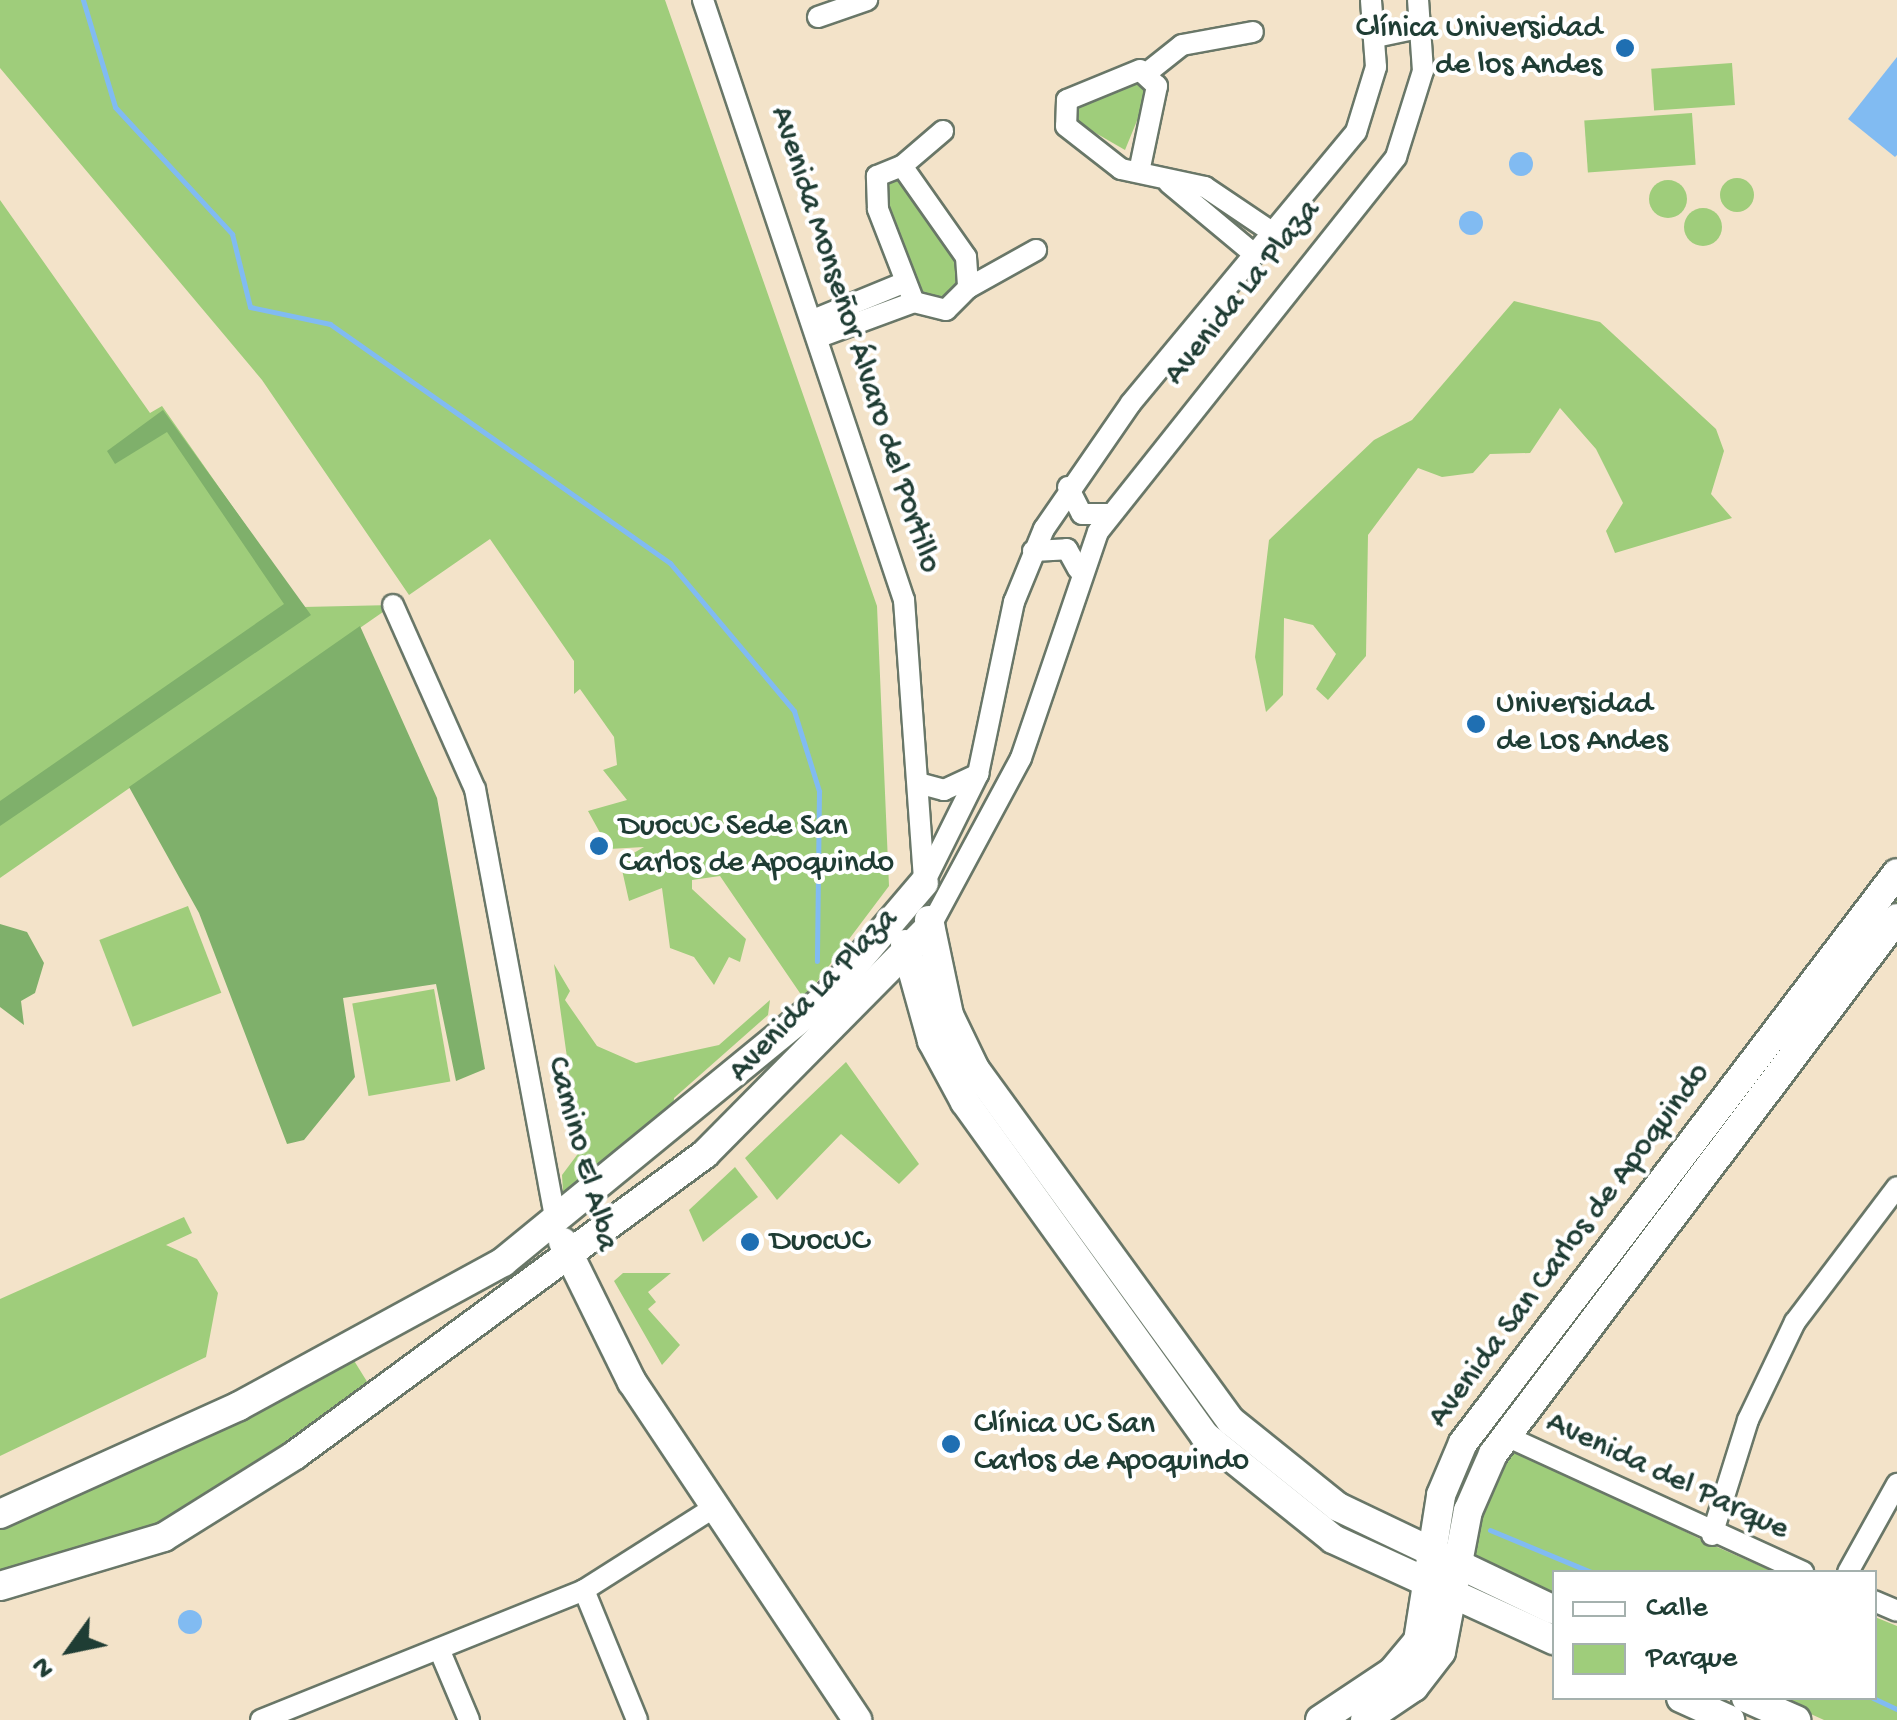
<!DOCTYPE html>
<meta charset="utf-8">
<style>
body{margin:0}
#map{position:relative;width:1897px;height:1720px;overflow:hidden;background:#f3e3c9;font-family:"Gochi Hand",sans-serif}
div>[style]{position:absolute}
.green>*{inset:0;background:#9fcd7b;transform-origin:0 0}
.round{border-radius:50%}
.forest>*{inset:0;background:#7fb06b}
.water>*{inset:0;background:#81bbf2}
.stream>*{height:5px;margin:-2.5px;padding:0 2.5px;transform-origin:2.5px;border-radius:2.5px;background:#81bbf2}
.roads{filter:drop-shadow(2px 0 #697768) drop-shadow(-2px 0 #697768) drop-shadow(0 2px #697768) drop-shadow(0 -2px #697768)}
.street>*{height:20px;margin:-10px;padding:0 10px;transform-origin:10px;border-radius:10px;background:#fff}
.secondary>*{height:28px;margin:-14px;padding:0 14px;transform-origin:14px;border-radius:14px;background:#fff}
.dots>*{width:28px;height:28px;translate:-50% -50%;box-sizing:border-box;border:5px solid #fff;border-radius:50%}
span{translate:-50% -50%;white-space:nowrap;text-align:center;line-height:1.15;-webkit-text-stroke:8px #fff;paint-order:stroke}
.poi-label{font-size:32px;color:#1f3d34}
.right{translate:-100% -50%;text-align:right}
.left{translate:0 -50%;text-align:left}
.street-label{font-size:32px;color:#1f3d34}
.legend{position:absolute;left:1552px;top:1570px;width:325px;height:130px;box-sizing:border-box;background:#fff;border:2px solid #a5b1ae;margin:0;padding:12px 18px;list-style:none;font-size:30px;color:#1f3d34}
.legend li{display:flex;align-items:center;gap:20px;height:50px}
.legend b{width:50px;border:2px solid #a5b1ae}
.north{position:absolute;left:20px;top:1600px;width:100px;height:100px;-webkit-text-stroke:8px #fff;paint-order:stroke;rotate:237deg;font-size:28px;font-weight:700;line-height:40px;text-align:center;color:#1f3d34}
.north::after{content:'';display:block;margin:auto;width:35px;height:45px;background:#1f3d34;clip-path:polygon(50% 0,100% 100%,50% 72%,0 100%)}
</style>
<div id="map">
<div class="green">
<div style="clip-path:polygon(0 0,665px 0,877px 606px,889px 886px,804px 999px,720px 876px,692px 880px,692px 889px,746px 939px,740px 962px,729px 957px,714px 985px,694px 957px,670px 948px,662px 888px,629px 901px,620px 861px,644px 847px,609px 849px,588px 811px,627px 800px,603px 770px,617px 765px,614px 737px,580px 689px,574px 694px,574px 661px,490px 539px,409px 595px,262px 380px,0 68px)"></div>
<div style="left:1732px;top:63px;width:42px;height:81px;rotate:86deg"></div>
<div style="clip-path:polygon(1143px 80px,1150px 89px,1125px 150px,1073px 120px,1077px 103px)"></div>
<div style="left:1692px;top:113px;width:52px;height:108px;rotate:86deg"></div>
<div style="clip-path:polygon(901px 170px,962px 269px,949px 301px,920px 296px,882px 196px,883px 179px)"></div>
<div class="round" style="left:1720px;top:178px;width:34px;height:34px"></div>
<div class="round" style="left:1649px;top:180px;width:38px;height:38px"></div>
<div style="clip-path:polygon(0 200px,150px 413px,162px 406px,303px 607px,393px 605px,0 878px)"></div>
<div class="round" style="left:1684px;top:208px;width:38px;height:38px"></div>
<div style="clip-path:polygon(1514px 301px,1600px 322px,1716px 429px,1724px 451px,1711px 494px,1732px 518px,1615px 553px,1606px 531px,1623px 503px,1596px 449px,1560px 408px,1530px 453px,1490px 454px,1473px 473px,1442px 477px,1418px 468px,1368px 535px,1366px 656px,1328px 700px,1316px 689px,1336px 654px,1313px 625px,1284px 618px,1283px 695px,1266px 712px,1255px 657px,1269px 540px,1374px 440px,1412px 420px)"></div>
<div style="clip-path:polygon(1897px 894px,1897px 909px,1476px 1457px,1451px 1554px,1444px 1552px,1473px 1446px)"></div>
<div style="left:188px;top:906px;width:93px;height:95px;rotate:69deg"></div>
<div style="clip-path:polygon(554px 964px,570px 991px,565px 1000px,597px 1046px,636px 1063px,719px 1045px,770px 1000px,768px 1015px,674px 1098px,673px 1120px,564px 1209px,562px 1175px,580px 1151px)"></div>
<div style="left:434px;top:989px;width:94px;height:83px;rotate:80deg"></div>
<div style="clip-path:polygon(846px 1062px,919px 1164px,899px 1184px,841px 1134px,777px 1200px,745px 1158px)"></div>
<div style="clip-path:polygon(735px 1167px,758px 1197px,703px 1242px,689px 1210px)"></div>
<div style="clip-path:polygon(184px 1217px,192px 1233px,166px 1245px,197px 1259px,218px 1293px,206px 1357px,0 1456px,0 1299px)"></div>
<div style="clip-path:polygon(623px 1273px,671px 1273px,648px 1292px,656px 1302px,648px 1309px,680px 1345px,662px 1365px,614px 1281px)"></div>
<div style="clip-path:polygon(353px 1359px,371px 1388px,224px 1492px,115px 1545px,0 1571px,0 1522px,165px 1455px)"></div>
<div style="clip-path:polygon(1503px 1441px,1708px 1543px,1774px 1572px,1554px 1572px,1554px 1596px,1473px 1559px,1466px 1523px)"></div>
<div style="clip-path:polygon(1875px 1617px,1897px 1626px,1897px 1720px,1824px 1720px,1775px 1698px,1874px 1698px)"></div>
</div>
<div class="forest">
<div style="clip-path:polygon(163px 410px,311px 615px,0 826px,0 801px,284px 604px,167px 432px,115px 464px,107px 451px)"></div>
<div style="clip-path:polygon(360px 626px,437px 798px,485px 1069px,456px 1081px,436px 984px,343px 998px,355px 1077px,304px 1140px,287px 1144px,199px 913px,129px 787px)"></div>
<div style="clip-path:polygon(0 924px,27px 932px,44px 963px,35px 993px,21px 1001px,24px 1025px,0 1007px)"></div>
</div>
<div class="water">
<div style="clip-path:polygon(1897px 57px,1897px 155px,1895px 157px,1848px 119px)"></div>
<div class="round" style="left:1509px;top:152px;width:24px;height:24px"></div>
<div class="round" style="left:1459px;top:211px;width:24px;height:24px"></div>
<div class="round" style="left:178px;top:1610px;width:24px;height:24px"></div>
</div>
<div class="stream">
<div style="left:83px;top:0;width:112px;rotate:73.3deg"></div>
<div style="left:115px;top:107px;width:173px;rotate:47.3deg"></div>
<div style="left:232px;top:234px;width:75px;rotate:76.1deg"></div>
<div style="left:250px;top:307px;width:82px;rotate:12deg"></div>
<div style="left:330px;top:324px;width:416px;rotate:35.1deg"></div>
<div style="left:670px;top:563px;width:193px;rotate:50deg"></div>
<div style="left:794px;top:711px;width:84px;rotate:72.6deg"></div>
<div style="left:819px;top:791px;width:170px;rotate:90.7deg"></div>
<div style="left:1490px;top:1530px;width:109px;rotate:22.6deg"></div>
<div style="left:1873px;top:1698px;width:26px;rotate:25deg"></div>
</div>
<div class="roads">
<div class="street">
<div style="left:703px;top:0;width:633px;rotate:71.48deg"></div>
<div style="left:904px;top:600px;width:282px;rotate:85.9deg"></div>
<div style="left:818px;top:17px;width:52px;rotate:-19.1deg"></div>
<div style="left:1376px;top:37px;width:48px;rotate:-12deg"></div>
<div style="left:1148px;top:72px;width:43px;rotate:-38.5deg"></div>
<div style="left:1182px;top:45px;width:72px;rotate:-10.4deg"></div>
<div style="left:902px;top:166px;width:111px;rotate:54.9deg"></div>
<div style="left:966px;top:257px;width:31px;rotate:86deg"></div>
<div style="left:968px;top:288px;width:31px;rotate:135deg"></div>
<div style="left:946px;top:310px;width:33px;rotate:-166deg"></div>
<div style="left:914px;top:302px;width:100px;rotate:-111.2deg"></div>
<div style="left:878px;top:209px;width:33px;rotate:-92deg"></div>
<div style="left:877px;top:176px;width:27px;rotate:-22deg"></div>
<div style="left:902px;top:166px;width:54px;rotate:-40.5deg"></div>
<div style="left:1139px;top:172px;width:88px;rotate:-78.2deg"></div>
<div style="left:1157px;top:86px;width:23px;rotate:-137deg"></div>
<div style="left:1140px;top:70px;width:79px;rotate:157.7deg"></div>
<div style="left:1067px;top:100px;width:26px;rotate:92deg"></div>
<div style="left:1066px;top:126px;width:70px;rotate:38deg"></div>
<div style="left:1121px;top:169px;width:86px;rotate:12.1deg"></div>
<div style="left:1205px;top:187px;width:81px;rotate:33.9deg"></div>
<div style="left:1169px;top:183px;width:111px;rotate:39.9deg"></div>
<div style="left:968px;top:288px;width:78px;rotate:-29.2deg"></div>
<div style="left:813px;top:320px;width:100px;rotate:-22.4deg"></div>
<div style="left:819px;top:337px;width:101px;rotate:-20.2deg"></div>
<div style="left:1068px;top:487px;width:30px;rotate:63deg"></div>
<div style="left:1082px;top:514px;width:28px"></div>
<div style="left:1033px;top:551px;width:34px;rotate:-3deg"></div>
<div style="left:1067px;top:549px;width:23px;rotate:61deg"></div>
<div style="left:393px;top:605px;width:201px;rotate:66deg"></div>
<div style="left:475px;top:789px;width:441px;rotate:79.4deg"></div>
<div style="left:918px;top:783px;width:27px;rotate:15deg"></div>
<div style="left:944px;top:790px;width:38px;rotate:-25deg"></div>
<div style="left:924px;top:883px;width:122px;rotate:-63.6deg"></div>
<div style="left:978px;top:774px;width:176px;rotate:-78.2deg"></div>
<div style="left:1014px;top:602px;width:79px;rotate:-67.7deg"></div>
<div style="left:1044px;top:529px;width:153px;rotate:-55.4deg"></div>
<div style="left:1131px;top:403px;width:352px;rotate:-50.3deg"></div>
<div style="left:1356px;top:132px;width:68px;rotate:-72.9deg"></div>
<div style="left:1376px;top:67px;width:67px;rotate:-94.3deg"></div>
<div style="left:930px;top:927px;width:192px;rotate:-61.7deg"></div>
<div style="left:1021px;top:758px;width:239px;rotate:-71.2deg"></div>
<div style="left:1098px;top:532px;width:479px;rotate:-51.5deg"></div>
<div style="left:1396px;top:157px;width:90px;rotate:-72.6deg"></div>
<div style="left:1423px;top:71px;width:71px;rotate:-94deg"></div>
<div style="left:1506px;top:1436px;width:327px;rotate:24.6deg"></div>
<div style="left:1712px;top:1535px;width:121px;rotate:-72.6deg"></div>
<div style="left:1748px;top:1420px;width:109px;rotate:-64.4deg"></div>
<div style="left:1795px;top:1322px;width:169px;rotate:-52.9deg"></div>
<div style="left:1848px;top:1572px;width:101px;rotate:-60.9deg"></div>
<div style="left:584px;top:1590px;width:140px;rotate:67.8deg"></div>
<div style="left:1874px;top:1601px;width:25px;rotate:23deg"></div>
<div style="left:439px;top:1649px;width:77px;rotate:67.1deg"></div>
<div style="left:261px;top:1720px;width:348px;rotate:-21.9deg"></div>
<div style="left:584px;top:1590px;width:155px;rotate:-32.4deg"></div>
</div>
<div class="secondary">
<div style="left:929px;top:920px;width:97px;rotate:78.1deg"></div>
<div style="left:949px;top:1015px;width:60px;rotate:64.3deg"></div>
<div style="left:975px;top:1069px;width:435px;rotate:54deg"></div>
<div style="left:1231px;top:1421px;width:137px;rotate:38.8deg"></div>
<div style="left:1338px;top:1507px;width:239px;rotate:25.5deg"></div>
<div style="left:905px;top:944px;width:101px;rotate:74.4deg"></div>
<div style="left:932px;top:1041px;width:69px;rotate:61.6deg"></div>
<div style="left:965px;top:1102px;width:411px;rotate:54.3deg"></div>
<div style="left:1205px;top:1436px;width:164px;rotate:38.8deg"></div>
<div style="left:1333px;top:1539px;width:243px;rotate:24.6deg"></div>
<div style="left:563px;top:1242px;width:156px;rotate:63.8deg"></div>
<div style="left:632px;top:1382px;width:406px;rotate:56.3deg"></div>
<div style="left:0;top:1514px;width:262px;rotate:-24.3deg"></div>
<div style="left:239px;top:1406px;width:301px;rotate:-28.6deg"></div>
<div style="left:503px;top:1262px;width:417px;rotate:-39.3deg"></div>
<div style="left:826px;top:998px;width:151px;rotate:-49.6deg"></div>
<div style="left:0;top:1586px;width:171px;rotate:-16.6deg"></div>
<div style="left:164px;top:1537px;width:155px;rotate:-32deg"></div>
<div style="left:295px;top:1455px;width:509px;rotate:-36.28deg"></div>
<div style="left:705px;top:1154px;width:320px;rotate:-45.3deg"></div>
<div style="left:1681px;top:1698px;width:54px;rotate:24.2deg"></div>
<div style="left:1746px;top:1698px;width:55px;rotate:23.7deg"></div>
<div style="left:1320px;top:1720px;width:87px;rotate:-33.7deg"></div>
<div style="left:1392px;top:1672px;width:40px;rotate:-50deg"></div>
<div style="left:1418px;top:1641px;width:148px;rotate:-81deg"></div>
<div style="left:1441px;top:1495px;width:56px;rotate:-67.1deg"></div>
<div style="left:1463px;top:1443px;width:716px;rotate:-52.71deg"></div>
<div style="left:1365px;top:1720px;width:59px;rotate:-34deg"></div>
<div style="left:1414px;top:1687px;width:44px;rotate:-52.4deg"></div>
<div style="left:1441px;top:1652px;width:144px;rotate:-79.2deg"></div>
<div style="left:1468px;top:1511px;width:62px;rotate:-66.3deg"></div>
<div style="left:1493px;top:1454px;width:671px;rotate:-52.99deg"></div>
</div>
</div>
<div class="dots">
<div style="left:1625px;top:48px;background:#1f6fb2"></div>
<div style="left:1476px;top:724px;background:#1f6fb2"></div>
<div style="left:599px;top:846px;background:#1f6fb2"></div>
<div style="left:750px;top:1242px;background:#1f6fb2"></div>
<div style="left:951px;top:1444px;background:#1f6fb2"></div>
</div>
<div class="poi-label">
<span class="right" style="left:1602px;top:48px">Clínica Universidad<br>de los Andes</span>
<span class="left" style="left:1496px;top:724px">Universidad<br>de Los Andes</span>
<span class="left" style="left:619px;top:846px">DuocUC Sede San<br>Carlos de Apoquindo</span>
<span class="left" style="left:770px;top:1242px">DuocUC</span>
<span class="left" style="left:974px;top:1444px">Clínica UC San<br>Carlos de Apoquindo</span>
</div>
<div class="street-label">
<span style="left:1243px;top:293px;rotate:-51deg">Avenida La Plaza</span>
<span style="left:854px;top:340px;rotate:72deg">Avenida Monseñor Álvaro del Portillo</span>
<span style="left:814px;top:996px;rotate:-46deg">Avenida La Plaza</span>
<span style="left:581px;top:1154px;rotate:75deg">Camino El Alba</span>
<span style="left:1570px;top:1246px;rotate:-53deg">Avenida San Carlos de Apoquindo</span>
<span style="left:1667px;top:1477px;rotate:25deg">Avenida del Parque</span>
</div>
<ul class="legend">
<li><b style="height:12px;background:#fff"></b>Calle</li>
<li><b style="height:28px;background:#9fcd7b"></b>Parque</li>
</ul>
<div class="north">N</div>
</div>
